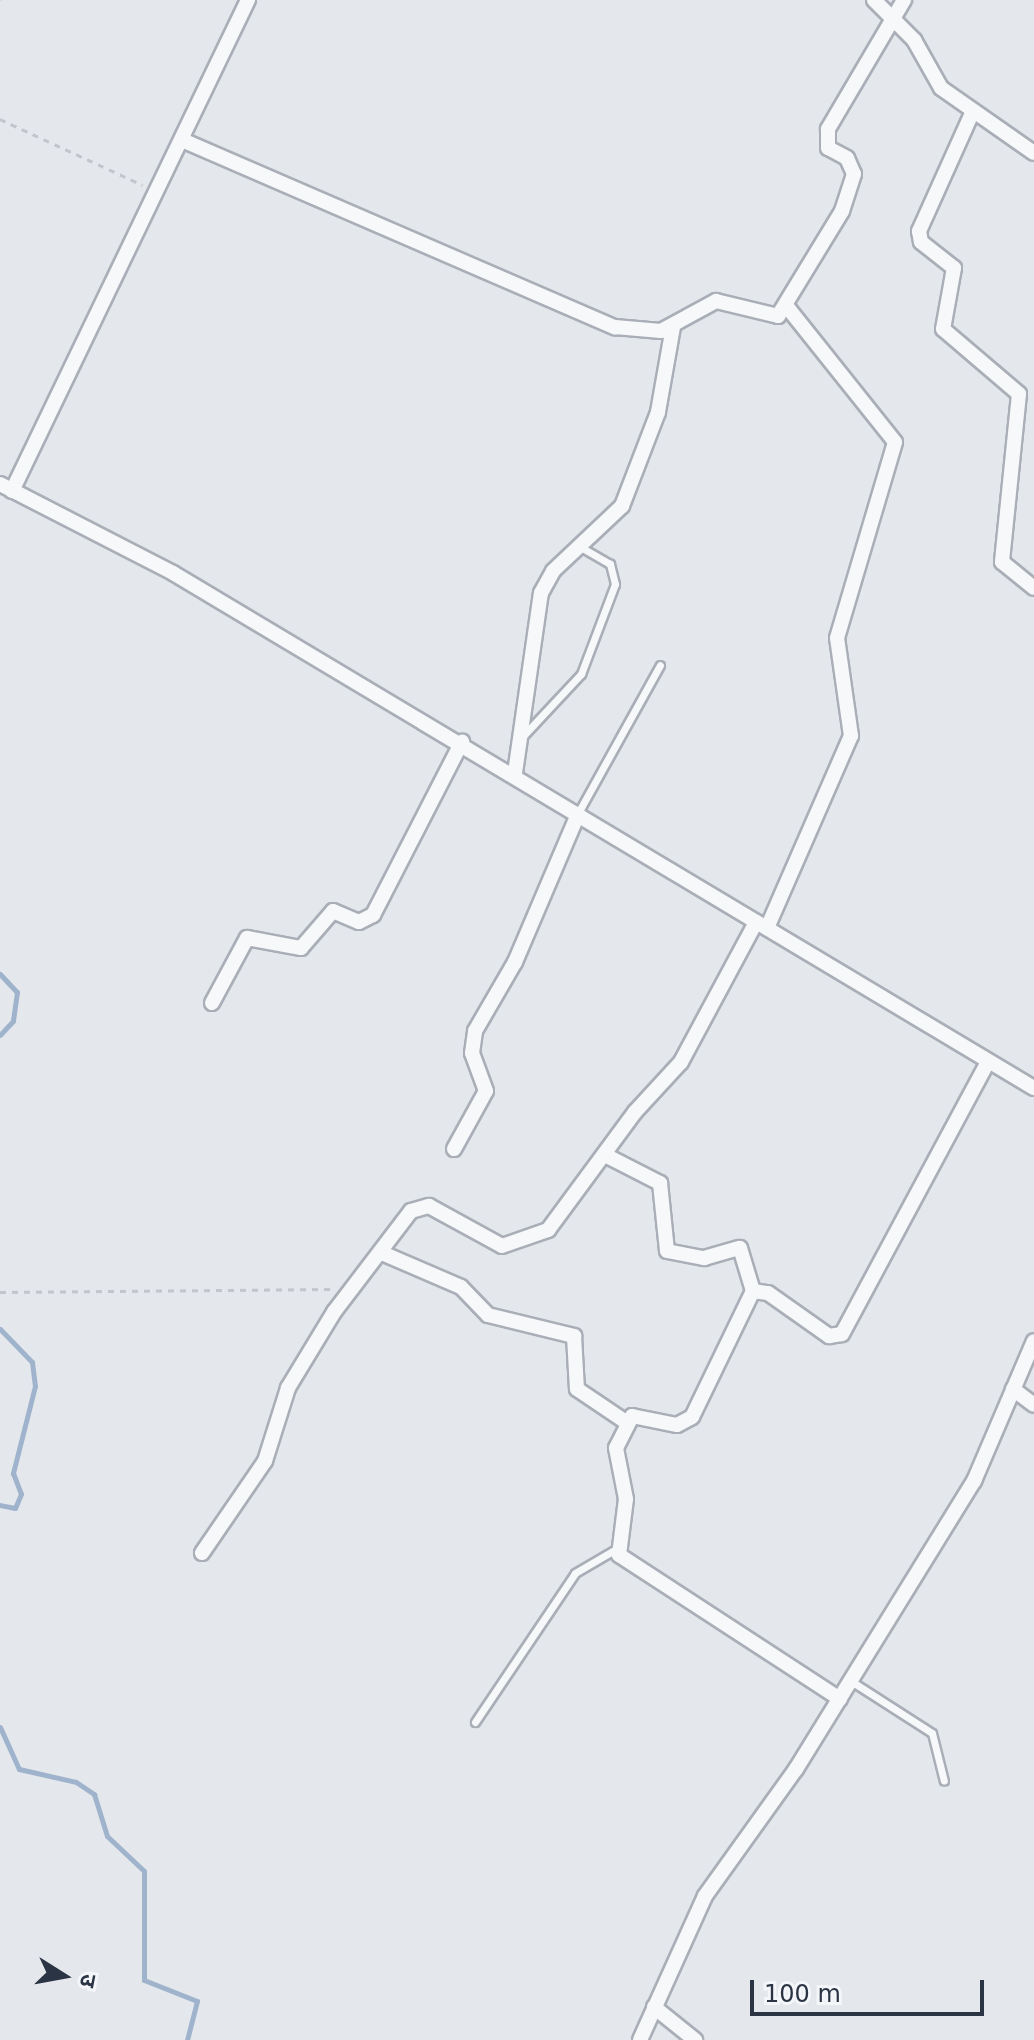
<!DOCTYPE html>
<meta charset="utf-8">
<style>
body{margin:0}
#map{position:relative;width:1034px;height:2040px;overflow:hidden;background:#e4e7ec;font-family:"DejaVu Sans","Noto Sans Devanagari",sans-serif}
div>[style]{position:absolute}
.stream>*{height:5px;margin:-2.5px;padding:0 2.5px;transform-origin:2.5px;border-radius:2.5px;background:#9fb4cc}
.path>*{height:3px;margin-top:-1.5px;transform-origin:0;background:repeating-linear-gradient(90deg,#c2c5cb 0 6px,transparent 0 12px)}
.roads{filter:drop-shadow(2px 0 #a9aeb7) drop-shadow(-2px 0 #a9aeb7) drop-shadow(0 2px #a9aeb7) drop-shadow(0 -2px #a9aeb7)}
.service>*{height:7px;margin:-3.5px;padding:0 3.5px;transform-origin:3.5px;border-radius:3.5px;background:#f7f8fa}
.minor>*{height:14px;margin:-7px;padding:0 7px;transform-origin:7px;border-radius:7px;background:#f7f8fa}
span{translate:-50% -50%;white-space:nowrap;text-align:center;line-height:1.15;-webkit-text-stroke:7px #f4f6f9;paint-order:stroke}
.north{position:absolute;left:24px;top:1936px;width:80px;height:80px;-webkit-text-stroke:6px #f4f6f9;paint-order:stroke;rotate:101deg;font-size:22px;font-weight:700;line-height:32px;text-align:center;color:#2b3445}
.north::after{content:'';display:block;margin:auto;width:28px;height:36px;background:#2b3445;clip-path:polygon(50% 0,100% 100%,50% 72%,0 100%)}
.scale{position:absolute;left:750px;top:1980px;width:234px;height:36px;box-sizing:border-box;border:4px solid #2b3445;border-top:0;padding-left:10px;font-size:24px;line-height:28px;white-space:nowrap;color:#2b3445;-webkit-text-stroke:6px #f4f6f9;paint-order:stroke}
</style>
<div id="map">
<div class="stream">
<div style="left:0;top:974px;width:25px;rotate:47deg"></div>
<div style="left:17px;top:992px;width:29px;rotate:98deg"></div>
<div style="left:13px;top:1021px;width:19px;rotate:133deg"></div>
<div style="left:0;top:1329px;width:46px;rotate:45.9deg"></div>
<div style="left:32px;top:1362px;width:24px;rotate:83deg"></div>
<div style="left:35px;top:1386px;width:90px;rotate:104.2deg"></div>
<div style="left:13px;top:1473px;width:22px;rotate:69deg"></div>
<div style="left:21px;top:1494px;width:15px;rotate:113deg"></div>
<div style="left:15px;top:1508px;width:15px;rotate:-169deg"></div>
<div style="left:0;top:1727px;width:46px;rotate:65.7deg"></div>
<div style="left:19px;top:1769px;width:58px;rotate:12.8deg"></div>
<div style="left:76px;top:1782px;width:22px;rotate:34deg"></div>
<div style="left:94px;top:1794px;width:44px;rotate:72.8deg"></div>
<div style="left:107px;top:1836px;width:51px;rotate:43.4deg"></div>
<div style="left:144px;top:1871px;width:109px;rotate:90deg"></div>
<div style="left:144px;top:1980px;width:57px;rotate:21.6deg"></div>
<div style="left:197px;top:2001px;width:40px;rotate:104.4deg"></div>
</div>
<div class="path">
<div style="left:0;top:1px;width:1px;rotate:-90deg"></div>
<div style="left:0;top:119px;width:157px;rotate:24.8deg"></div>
<div style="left:0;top:1292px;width:332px;rotate:-0.5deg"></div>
</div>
<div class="roads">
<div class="service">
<div style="left:523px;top:736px;width:85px;rotate:-46.9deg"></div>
<div style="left:581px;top:674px;width:96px;rotate:-69.3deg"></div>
<div style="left:615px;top:584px;width:21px;rotate:-104deg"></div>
<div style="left:610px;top:564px;width:34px;rotate:-150deg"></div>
<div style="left:578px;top:813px;width:169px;rotate:-61deg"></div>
<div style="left:851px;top:1681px;width:96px;rotate:32.7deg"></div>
<div style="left:932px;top:1733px;width:49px;rotate:76deg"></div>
<div style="left:475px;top:1722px;width:179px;rotate:-56.1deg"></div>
<div style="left:575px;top:1573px;width:48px;rotate:-30.3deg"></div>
</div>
<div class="minor">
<div style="left:874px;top:0;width:57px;rotate:45deg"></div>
<div style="left:914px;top:40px;width:55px;rotate:60.6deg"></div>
<div style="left:941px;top:88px;width:113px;rotate:35deg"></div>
<div style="left:973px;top:111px;width:132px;rotate:114.2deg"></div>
<div style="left:919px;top:231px;width:11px;rotate:80deg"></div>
<div style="left:921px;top:242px;width:42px;rotate:38.2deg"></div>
<div style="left:954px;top:268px;width:62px;rotate:100.2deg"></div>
<div style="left:943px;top:329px;width:100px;rotate:40.5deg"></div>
<div style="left:1019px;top:394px;width:169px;rotate:95.8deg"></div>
<div style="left:1002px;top:562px;width:41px;rotate:39.1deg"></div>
<div style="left:182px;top:140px;width:472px;rotate:23.4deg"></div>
<div style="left:615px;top:327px;width:46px;rotate:5deg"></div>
<div style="left:661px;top:331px;width:63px;rotate:-28.6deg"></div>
<div style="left:716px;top:301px;width:64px;rotate:13.6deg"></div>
<div style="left:778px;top:316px;width:123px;rotate:-58.6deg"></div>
<div style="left:842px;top:211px;width:39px;rotate:-72deg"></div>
<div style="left:854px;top:174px;width:17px;rotate:-114deg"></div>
<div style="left:847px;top:158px;width:21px;rotate:-152deg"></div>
<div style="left:828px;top:148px;width:19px;rotate:-90deg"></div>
<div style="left:828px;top:129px;width:150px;rotate:-59.5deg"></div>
<div style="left:0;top:484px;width:195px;rotate:27.2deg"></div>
<div style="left:173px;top:573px;width:1003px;rotate:30.89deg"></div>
<div style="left:12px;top:491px;width:545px;rotate:-64.33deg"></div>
<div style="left:515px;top:773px;width:182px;rotate:-81.8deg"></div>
<div style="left:541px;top:593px;width:25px;rotate:-61deg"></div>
<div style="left:553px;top:571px;width:95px;rotate:-43.3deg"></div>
<div style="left:622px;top:506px;width:101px;rotate:-69deg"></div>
<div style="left:658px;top:412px;width:86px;rotate:-80deg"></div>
<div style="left:767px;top:928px;width:210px;rotate:-66.4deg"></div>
<div style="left:851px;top:736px;width:99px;rotate:-98.1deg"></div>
<div style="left:837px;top:638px;width:204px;rotate:-73.5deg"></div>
<div style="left:895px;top:442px;width:171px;rotate:-128.6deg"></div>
<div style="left:212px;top:1003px;width:74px;rotate:-61.7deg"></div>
<div style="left:247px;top:938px;width:55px;rotate:10.5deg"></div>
<div style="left:301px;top:948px;width:49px;rotate:-49.1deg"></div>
<div style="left:333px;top:911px;width:28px;rotate:23deg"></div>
<div style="left:359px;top:922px;width:16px;rotate:-27deg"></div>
<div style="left:373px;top:915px;width:195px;rotate:-62.8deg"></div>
<div style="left:454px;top:1149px;width:66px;rotate:-61.1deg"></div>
<div style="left:486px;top:1091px;width:40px;rotate:-110.2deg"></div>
<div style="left:472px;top:1053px;width:22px;rotate:-82deg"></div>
<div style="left:475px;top:1031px;width:80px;rotate:-59.9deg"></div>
<div style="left:515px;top:962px;width:161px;rotate:-66.9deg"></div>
<div style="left:605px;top:1155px;width:62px;rotate:27deg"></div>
<div style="left:660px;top:1183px;width:68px;rotate:84.1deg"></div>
<div style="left:667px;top:1251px;width:38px;rotate:11deg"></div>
<div style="left:704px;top:1258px;width:37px;rotate:-16deg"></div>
<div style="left:740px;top:1248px;width:45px;rotate:73.2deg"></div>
<div style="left:382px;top:1253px;width:86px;rotate:23.3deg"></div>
<div style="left:461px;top:1287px;width:39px;rotate:46deg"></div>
<div style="left:488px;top:1315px;width:89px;rotate:13.7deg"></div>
<div style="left:574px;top:1336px;width:53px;rotate:86.8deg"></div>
<div style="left:577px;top:1389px;width:59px;rotate:34deg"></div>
<div style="left:1013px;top:1389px;width:26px;rotate:37deg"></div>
<div style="left:202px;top:1553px;width:112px;rotate:-55.6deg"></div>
<div style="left:265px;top:1461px;width:77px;rotate:-72.5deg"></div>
<div style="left:288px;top:1388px;width:89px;rotate:-58.8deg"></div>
<div style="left:334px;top:1312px;width:127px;rotate:-52.7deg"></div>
<div style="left:411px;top:1211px;width:19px;rotate:-16deg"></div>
<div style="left:429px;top:1206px;width:83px;rotate:28.7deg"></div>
<div style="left:502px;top:1246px;width:49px;rotate:-19.2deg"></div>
<div style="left:548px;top:1230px;width:147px;rotate:-53.6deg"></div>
<div style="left:635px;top:1112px;width:68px;rotate:-47.4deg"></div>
<div style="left:681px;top:1062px;width:159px;rotate:-61.8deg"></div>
<div style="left:840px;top:1699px;width:264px;rotate:-146.9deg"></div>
<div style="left:619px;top:1555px;width:56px;rotate:-82.9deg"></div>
<div style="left:626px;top:1499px;width:52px;rotate:-101.1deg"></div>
<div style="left:616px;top:1448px;width:36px;rotate:-63deg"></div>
<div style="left:632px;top:1416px;width:46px;rotate:11.3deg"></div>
<div style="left:677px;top:1425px;width:17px;rotate:-28deg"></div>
<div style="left:692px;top:1417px;width:140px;rotate:-64.2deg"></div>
<div style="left:753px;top:1291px;width:15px;rotate:8deg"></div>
<div style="left:768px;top:1293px;width:75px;rotate:35.2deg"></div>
<div style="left:829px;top:1336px;width:13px;rotate:-9deg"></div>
<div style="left:842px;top:1334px;width:309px;rotate:-61.8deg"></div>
<div style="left:654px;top:2007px;width:53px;rotate:38.8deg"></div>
<div style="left:640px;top:2040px;width:158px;rotate:-65.7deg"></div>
<div style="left:705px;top:1896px;width:156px;rotate:-54.4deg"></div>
<div style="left:796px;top:1769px;width:339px;rotate:-58.3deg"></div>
<div style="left:974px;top:1481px;width:152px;rotate:-66.8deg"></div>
</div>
</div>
<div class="north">उ</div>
<div class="scale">100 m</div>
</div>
